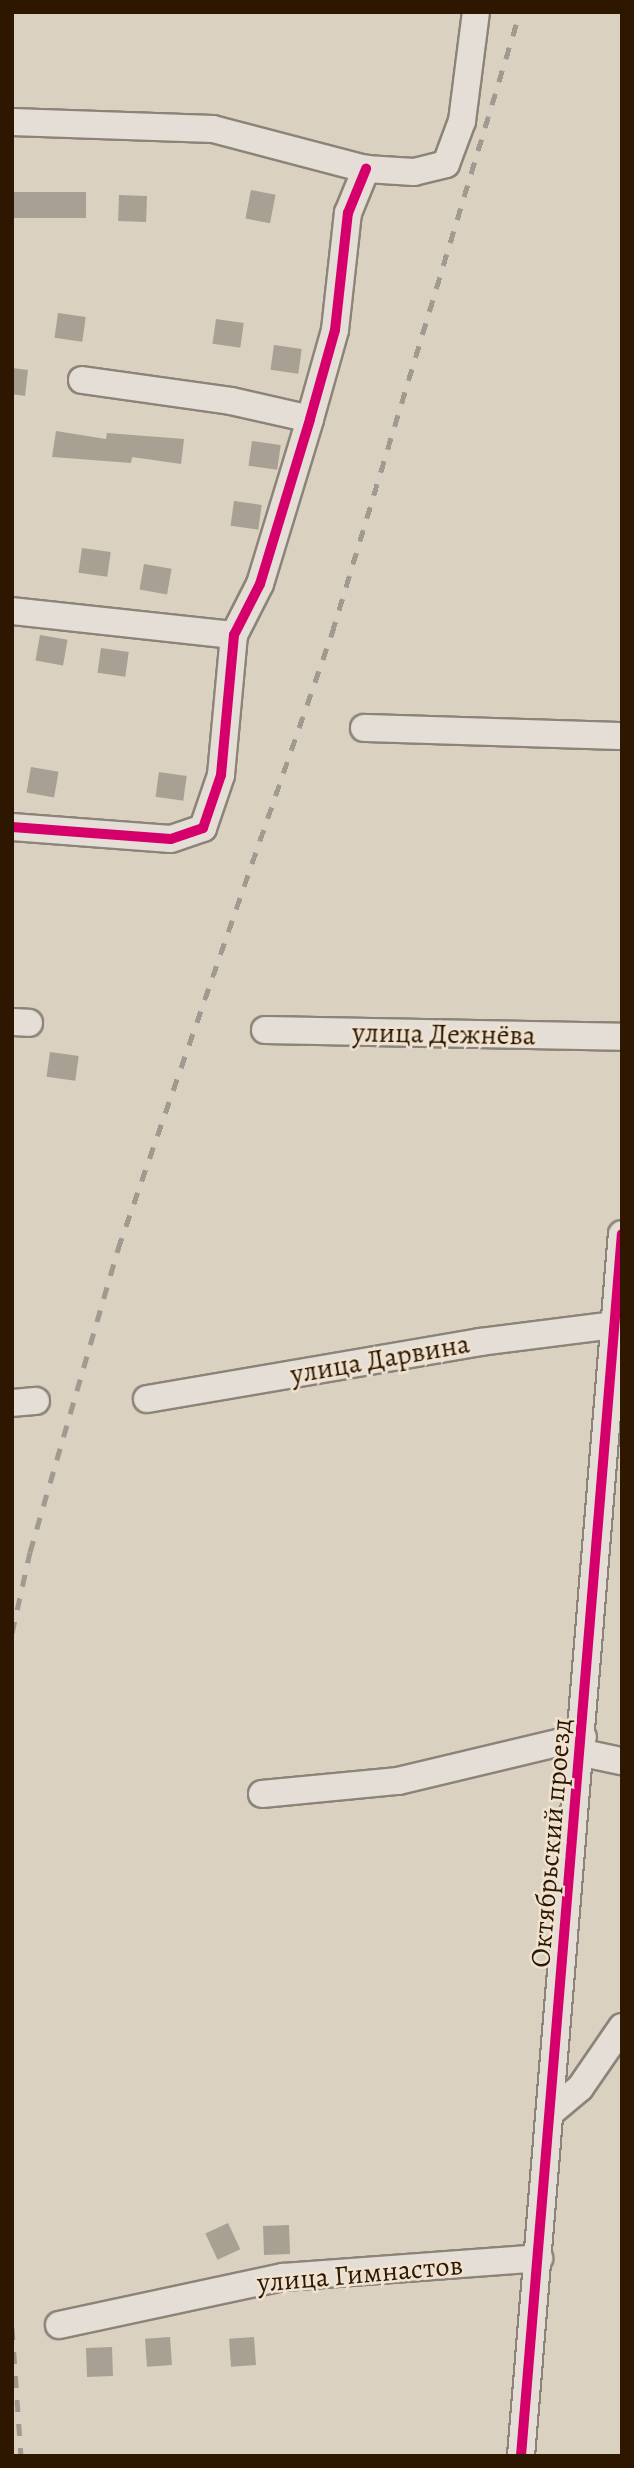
<!DOCTYPE html>
<meta charset="utf-8">
<style>
body{margin:0}
#map{position:relative;width:634px;height:2468px;overflow:hidden;background:#dbd1c1;font-family:Alegreya,serif}
div>[style]{position:absolute}
.building>*{inset:0;background:#a8a093;transform-origin:0 0}
.roads{filter:drop-shadow(2px 0 #8c8478) drop-shadow(-2px 0 #8c8478) drop-shadow(0 2px #8c8478) drop-shadow(0 -2px #8c8478)}
.minor>*{height:26px;margin:-13px;padding:0 13px;transform-origin:13px;border-radius:13px;background:#e4ded6}
.rail>*{height:5px;margin-top:-2.5px;transform-origin:0;background:repeating-linear-gradient(90deg,#a09a91 0 12px,transparent 0 24px)}
.cycleway>*{height:10px;margin:-5px;padding:0 5px;transform-origin:5px;border-radius:5px;background:#d6006c}
span{translate:-50% -50%;white-space:nowrap;text-align:center;line-height:1.15;-webkit-text-stroke:5px #efe2d0;paint-order:stroke}
.street-label{font-size:28px;color:#2d1700}
.frame{position:absolute;inset:0;border:14px solid #2d1700;pointer-events:none}
</style>
<div id="map">
<div class="building">
<div style="left:251px;top:190px;width:25px;height:29px;rotate:11deg"></div>
<div style="left:86px;top:192px;width:26px;height:74px;rotate:90deg"></div>
<div style="left:119px;top:195px;width:28px;height:26px;rotate:2deg"></div>
<div style="left:58px;top:313px;width:28px;height:25px;rotate:8deg"></div>
<div style="left:216px;top:319px;width:28px;height:25px;rotate:8deg"></div>
<div style="left:274px;top:345px;width:28px;height:25px;rotate:8deg"></div>
<div style="clip-path:polygon(12px 368px,28px 370px,25px 396px,12px 394px)"></div>
<div style="clip-path:polygon(56px 431px,106px 439px,107px 433px,184px 439px,181px 464px,132px 457px,131px 463px,52px 457px)"></div>
<div style="left:252px;top:441px;width:29px;height:25px;rotate:8deg"></div>
<div style="left:234px;top:501px;width:28px;height:25px;rotate:8deg"></div>
<div style="left:82px;top:548px;width:29px;height:25px;rotate:8deg"></div>
<div style="left:144px;top:564px;width:28px;height:26px;rotate:10deg"></div>
<div style="left:40px;top:635px;width:28px;height:26px;rotate:10deg"></div>
<div style="left:101px;top:648px;width:28px;height:25px;rotate:8deg"></div>
<div style="left:31px;top:767px;width:28px;height:26px;rotate:10deg"></div>
<div style="left:159px;top:772px;width:28px;height:25px;rotate:8deg"></div>
<div style="left:50px;top:1052px;width:29px;height:25px;rotate:8deg"></div>
<div style="left:228px;top:2223px;width:29px;height:25px;rotate:65deg"></div>
<div style="left:289px;top:2225px;width:29px;height:26px;rotate:88deg"></div>
<div style="left:170px;top:2337px;width:28px;height:25px;rotate:86deg"></div>
<div style="left:254px;top:2337px;width:28px;height:25px;rotate:86deg"></div>
<div style="left:112px;top:2347px;width:29px;height:26px;rotate:88deg"></div>
</div>
<div class="roads">
<div class="minor">
<div style="left:12px;top:122px;width:201px;rotate:2deg"></div>
<div style="left:213px;top:129px;width:158px;rotate:14.7deg"></div>
<div style="left:366px;top:169px;width:48px;rotate:3.6deg"></div>
<div style="left:414px;top:172px;width:33px;rotate:-14deg"></div>
<div style="left:446px;top:164px;width:46px;rotate:-69.6deg"></div>
<div style="left:462px;top:121px;width:110px;rotate:-82.7deg"></div>
<div style="left:82px;top:380px;width:150px;rotate:8deg"></div>
<div style="left:231px;top:401px;width:81px;rotate:12.8deg"></div>
<div style="left:12px;top:611px;width:223px;rotate:6.2deg"></div>
<div style="left:364px;top:728px;width:258px;rotate:1.8deg"></div>
<div style="left:12px;top:827px;width:159px;rotate:4.3deg"></div>
<div style="left:171px;top:839px;width:34px;rotate:-19deg"></div>
<div style="left:203px;top:828px;width:56px;rotate:-71.2deg"></div>
<div style="left:221px;top:775px;width:141px;rotate:-84.7deg"></div>
<div style="left:234px;top:635px;width:57px;rotate:-63deg"></div>
<div style="left:260px;top:584px;width:172px;rotate:-73.1deg"></div>
<div style="left:310px;top:419px;width:92px;rotate:-74.3deg"></div>
<div style="left:335px;top:330px;width:118px;rotate:-83.7deg"></div>
<div style="left:348px;top:213px;width:48px;rotate:-67.8deg"></div>
<div style="left:12px;top:1022px;width:17px;rotate:3deg"></div>
<div style="left:265px;top:1030px;width:357px;rotate:1.1deg"></div>
<div style="left:147px;top:1399px;width:338px;rotate:-9.7deg"></div>
<div style="left:480px;top:1342px;width:135px;rotate:-7.2deg"></div>
<div style="left:12px;top:1403px;width:24px;rotate:-5deg"></div>
<div style="left:583px;top:1753px;width:40px;rotate:12deg"></div>
<div style="left:262px;top:1794px;width:137px;rotate:-5.5deg"></div>
<div style="left:398px;top:1781px;width:190px;rotate:-13.4deg"></div>
<div style="left:550px;top:2113px;width:39px;rotate:-40deg"></div>
<div style="left:580px;top:2088px;width:74px;rotate:-55.5deg"></div>
<div style="left:59px;top:2325px;width:229px;rotate:-12.1deg"></div>
<div style="left:283px;top:2277px;width:257px;rotate:-4.2deg"></div>
<div style="left:521px;top:2456px;width:1226px;rotate:-85.28deg"></div>
</div>
</div>
<div class="rail">
<div style="left:12px;top:1633px;width:83px;rotate:-77.5deg"></div>
<div style="left:30px;top:1552px;width:316px;rotate:-73.8deg"></div>
<div style="left:118px;top:1249px;width:652px;rotate:-70.84deg"></div>
<div style="left:332px;top:633px;width:649px;rotate:-73.16deg"></div>
<div style="left:12px;top:2328px;width:128px;rotate:86deg"></div>
</div>
<div class="cycleway">
<div style="left:12px;top:827px;width:159px;rotate:4.3deg"></div>
<div style="left:171px;top:839px;width:34px;rotate:-19deg"></div>
<div style="left:203px;top:828px;width:56px;rotate:-71.2deg"></div>
<div style="left:221px;top:775px;width:141px;rotate:-84.7deg"></div>
<div style="left:234px;top:635px;width:57px;rotate:-63deg"></div>
<div style="left:260px;top:584px;width:172px;rotate:-73.1deg"></div>
<div style="left:310px;top:419px;width:92px;rotate:-74.3deg"></div>
<div style="left:335px;top:330px;width:118px;rotate:-83.7deg"></div>
<div style="left:348px;top:213px;width:48px;rotate:-67.8deg"></div>
<div style="left:521px;top:2456px;width:1226px;rotate:-85.28deg"></div>
</div>
<div class="street-label">
<span style="left:444px;top:1034px;rotate:1deg">улица Дежнёва</span>
<span style="left:380px;top:1359px;rotate:-10deg">улица Дарвина</span>
<span style="left:551px;top:1843px;rotate:-85deg">Октябрьский проезд</span>
<span style="left:360px;top:2274px;rotate:-5deg">улица Гимнастов</span>
</div>
<div class="frame"></div>
</div>
